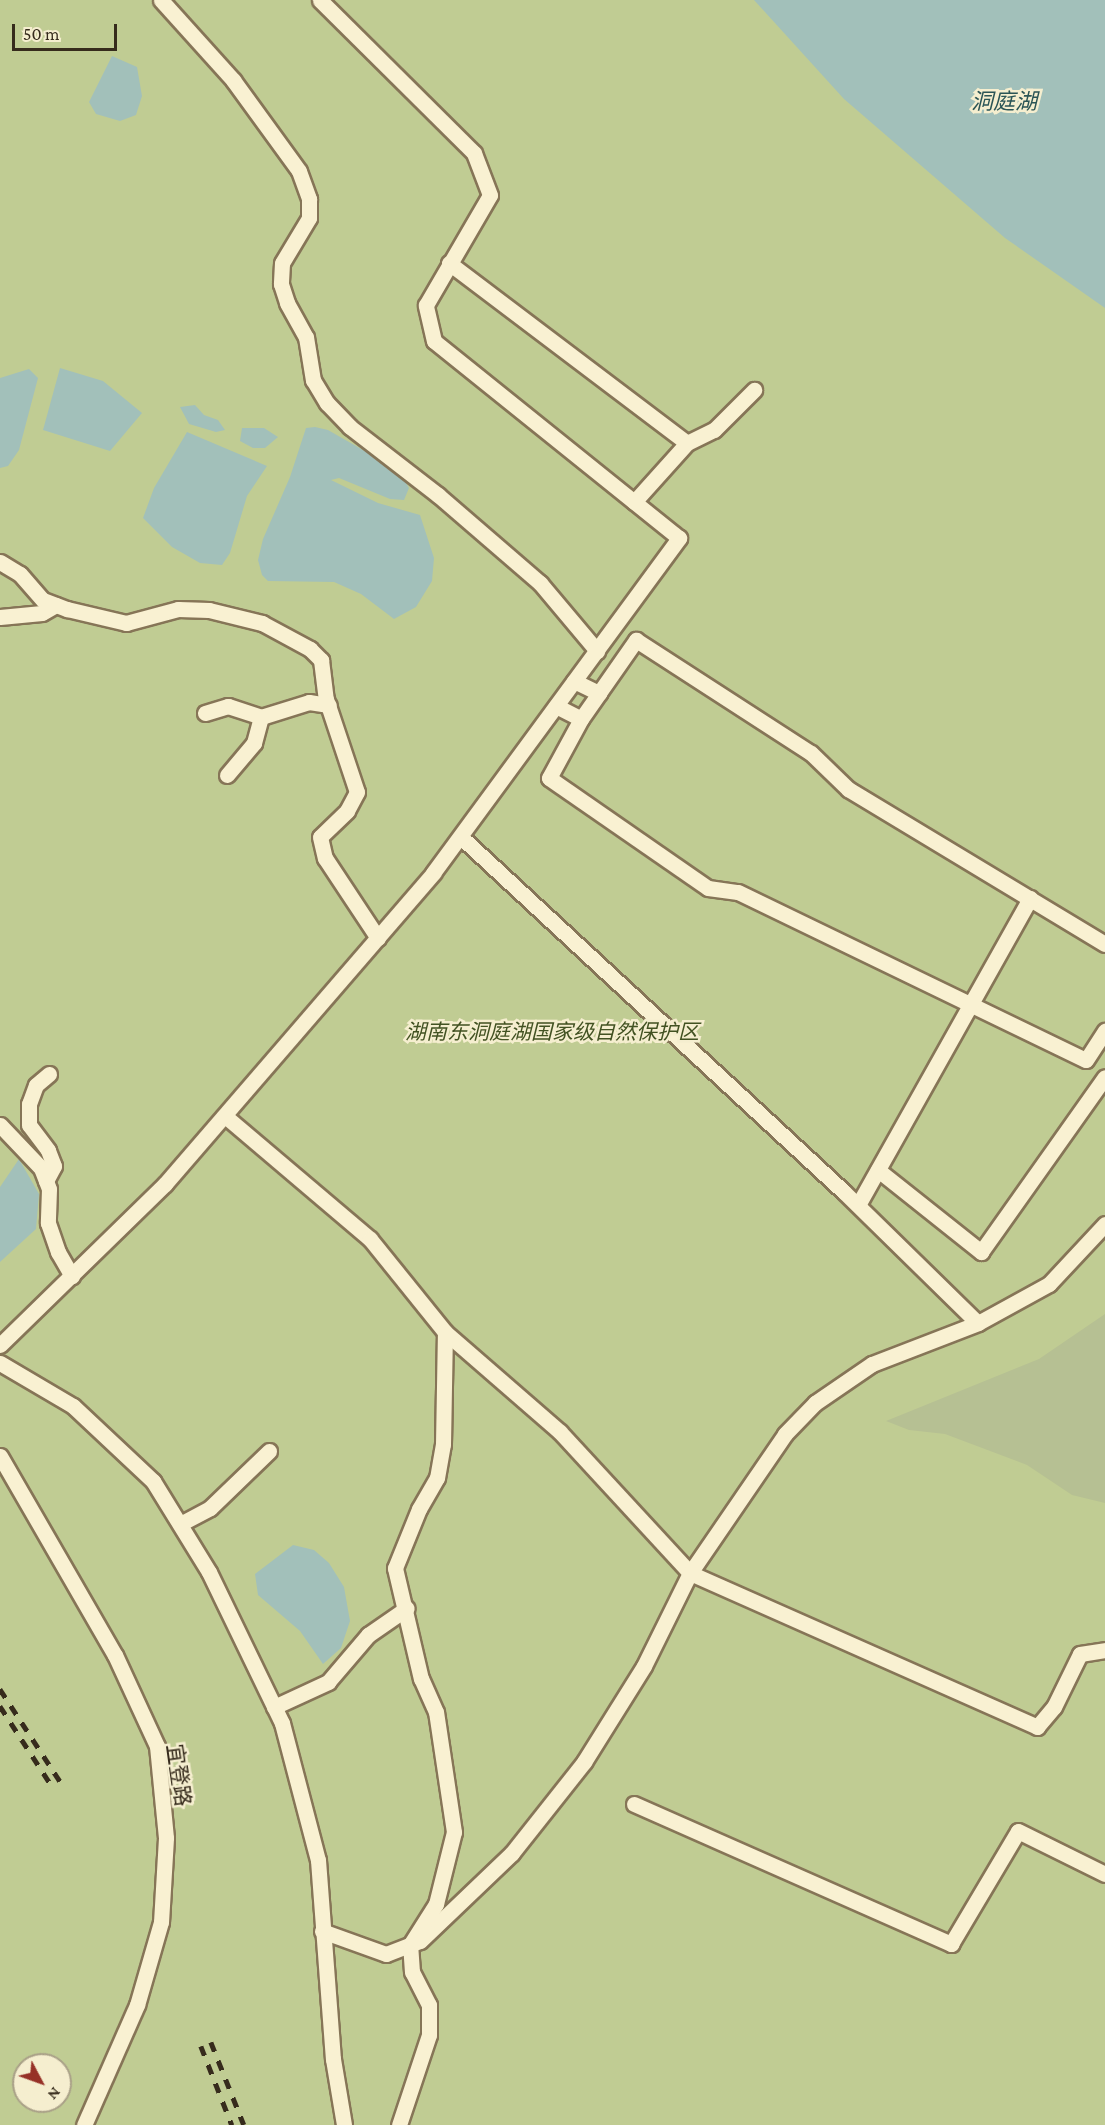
<!DOCTYPE html>
<meta charset="utf-8">
<style>
body{margin:0}
#map{position:relative;width:1105px;height:2125px;overflow:hidden;background:#eee4bf;font-family:"Crimson Pro","Noto Sans SC",serif}
div>[style]{position:absolute}
.green>*{inset:0;background:#c0cc93}
.cemetery>*{inset:0;background:#b6c093}
.water>*{inset:0;background:#a2c0ba}
.roads{filter:drop-shadow(2px 0 #867557) drop-shadow(-2px 0 #867557) drop-shadow(0 2px #867557) drop-shadow(0 -2px #867557)}
.minor>*{height:15px;margin:-7.5px;padding:0 7.5px;transform-origin:7.5px;border-radius:7.5px;background:#f9f1d2}
.rail>*{height:4.5px;margin-top:-2.25px;transform-origin:0;background:repeating-linear-gradient(90deg,#362b1c 0 10px,transparent 0 20px)}
span{translate:-50% -50%;white-space:nowrap;text-align:center;line-height:1.15;-webkit-text-stroke:5px #f5eecf;paint-order:stroke}
.park-label{font-size:21px;color:#425222;font-style:italic}
.street-label{font-size:21px;color:#362b1c}
.water-label{font-size:22px;color:#2b5556;font-style:italic}
.north{position:absolute;left:12px;top:2053px;width:60px;height:60px;box-sizing:border-box;background:#f5eecf;border:2px solid #a9a087;border-radius:50%;rotate:131deg;font-size:16px;font-weight:700;line-height:24px;text-align:center;color:#362b1c}
.north::after{content:'';display:block;margin:auto;width:21px;height:27px;background:#963127;clip-path:polygon(50% 0,100% 100%,50% 72%,0 100%)}
.scale{position:absolute;left:12px;top:24px;width:105px;height:27px;box-sizing:border-box;border:3px solid #362b1c;border-top:0;padding-left:8px;font-size:18px;line-height:21px;white-space:nowrap;color:#362b1c;-webkit-text-stroke:4px #f5eecf;paint-order:stroke}
</style>
<div id="map">
<div class="green">
<div style="clip-path:polygon(evenodd,0 0,1105px 0,1105px 2125px,0 2125px,0 0,24px 2065px,60px 2065px,60px 2101px,24px 2101px,24px 2065px)"></div>
</div>
<div class="cemetery">
<div style="clip-path:polygon(1105px 1314px,1105px 1503px,1072px 1495px,1027px 1465px,945px 1434px,909px 1430px,886px 1421px,1039px 1359px)"></div>
</div>
<div class="water">
<div style="clip-path:polygon(754px 0,1105px 0,1105px 308px,1005px 238px,844px 99px)"></div>
<div style="clip-path:polygon(112px 56px,137px 67px,142px 96px,136px 115px,120px 121px,96px 114px,89px 102px)"></div>
<div style="clip-path:polygon(60px 368px,103px 381px,142px 413px,110px 451px,43px 430px)"></div>
<div style="clip-path:polygon(29px 369px,38px 378px,19px 450px,8px 466px,0 468px,0 378px)"></div>
<div style="clip-path:polygon(195px 405px,204px 415px,218px 420px,225px 430px,216px 432px,189px 424px,180px 407px)"></div>
<div style="clip-path:polygon(315px 427px,328px 430px,384px 462px,400px 473px,409px 488px,404px 500px,390px 499px,339px 478px,331px 480px,378px 503px,420px 515px,434px 558px,432px 581px,416px 607px,394px 619px,361px 594px,334px 582px,268px 581px,262px 575px,258px 560px,263px 539px,290px 477px,306px 428px)"></div>
<div style="clip-path:polygon(242px 428px,264px 428px,278px 437px,265px 448px,253px 448px,240px 441px)"></div>
<div style="clip-path:polygon(187px 432px,267px 466px,247px 496px,230px 553px,222px 565px,200px 563px,172px 547px,143px 518px,154px 488px)"></div>
<div style="clip-path:polygon(19px 1159px,39px 1194px,36px 1229px,0 1262px,0 1187px)"></div>
<div style="clip-path:polygon(293px 1545px,314px 1550px,329px 1563px,344px 1587px,350px 1621px,341px 1648px,323px 1664px,300px 1631px,258px 1595px,255px 1574px)"></div>
</div>
<div class="roads">
<div class="minor">
<div style="left:161px;top:0;width:108px;rotate:48deg"></div>
<div style="left:233px;top:80px;width:112px;rotate:54deg"></div>
<div style="left:299px;top:171px;width:30px;rotate:70deg"></div>
<div style="left:309px;top:199px;width:19px;rotate:90deg"></div>
<div style="left:309px;top:218px;width:52px;rotate:121deg"></div>
<div style="left:282px;top:263px;width:21px;rotate:93deg"></div>
<div style="left:281px;top:284px;width:20px;rotate:72deg"></div>
<div style="left:287px;top:303px;width:39px;rotate:61deg"></div>
<div style="left:306px;top:337px;width:44px;rotate:80.8deg"></div>
<div style="left:313px;top:380px;width:27px;rotate:59deg"></div>
<div style="left:327px;top:403px;width:33px;rotate:46deg"></div>
<div style="left:350px;top:427px;width:111px;rotate:37.7deg"></div>
<div style="left:438px;top:495px;width:135px;rotate:40.8deg"></div>
<div style="left:540px;top:583px;width:89px;rotate:50deg"></div>
<div style="left:449px;top:263px;width:298px;rotate:37.1deg"></div>
<div style="left:687px;top:443px;width:79px;rotate:131.9deg"></div>
<div style="left:687px;top:443px;width:30px;rotate:-26deg"></div>
<div style="left:714px;top:430px;width:57px;rotate:-45deg"></div>
<div style="left:0;top:562px;width:23px;rotate:31deg"></div>
<div style="left:20px;top:574px;width:35px;rotate:49deg"></div>
<div style="left:43px;top:600px;width:26px;rotate:21deg"></div>
<div style="left:67px;top:609px;width:61px;rotate:13.3deg"></div>
<div style="left:126px;top:623px;width:54px;rotate:-15.1deg"></div>
<div style="left:178px;top:609px;width:31px;rotate:2deg"></div>
<div style="left:209px;top:610px;width:55px;rotate:13.8deg"></div>
<div style="left:262px;top:623px;width:55px;rotate:28.4deg"></div>
<div style="left:310px;top:649px;width:16px;rotate:45deg"></div>
<div style="left:321px;top:660px;width:39px;rotate:83deg"></div>
<div style="left:326px;top:699px;width:98px;rotate:71.6deg"></div>
<div style="left:357px;top:792px;width:21px;rotate:118deg"></div>
<div style="left:347px;top:811px;width:37px;rotate:136deg"></div>
<div style="left:320px;top:837px;width:22px;rotate:77deg"></div>
<div style="left:325px;top:858px;width:96px;rotate:56.5deg"></div>
<div style="left:0;top:617px;width:42px;rotate:-5.4deg"></div>
<div style="left:42px;top:613px;width:16px;rotate:-30deg"></div>
<div style="left:574px;top:681px;width:28px;rotate:26deg"></div>
<div style="left:599px;top:693px;width:65px;rotate:-55.1deg"></div>
<div style="left:636px;top:640px;width:208px;rotate:32.9deg"></div>
<div style="left:811px;top:753px;width:52px;rotate:44.2deg"></div>
<div style="left:848px;top:789px;width:300px;rotate:31.1deg"></div>
<div style="left:556px;top:706px;width:28px;rotate:27deg"></div>
<div style="left:581px;top:719px;width:67px;rotate:118.5deg"></div>
<div style="left:549px;top:778px;width:193px;rotate:34.7deg"></div>
<div style="left:708px;top:888px;width:30px;rotate:8deg"></div>
<div style="left:738px;top:892px;width:386px;rotate:25.8deg"></div>
<div style="left:1086px;top:1060px;width:35px;rotate:-57deg"></div>
<div style="left:205px;top:713px;width:24px;rotate:-17deg"></div>
<div style="left:228px;top:706px;width:35px;rotate:18deg"></div>
<div style="left:261px;top:717px;width:50px;rotate:-17.4deg"></div>
<div style="left:309px;top:702px;width:20px;rotate:9deg"></div>
<div style="left:581px;top:719px;width:32px;rotate:-55deg"></div>
<div style="left:227px;top:775px;width:42px;rotate:-49.8deg"></div>
<div style="left:254px;top:743px;width:27px;rotate:-75deg"></div>
<div style="left:461px;top:837px;width:522px;rotate:42.83deg"></div>
<div style="left:844px;top:1192px;width:187px;rotate:44.4deg"></div>
<div style="left:978px;top:1323px;width:81px;rotate:-28.8deg"></div>
<div style="left:1049px;top:1284px;width:82px;rotate:-47deg"></div>
<div style="left:225px;top:1116px;width:190px;rotate:40.3deg"></div>
<div style="left:370px;top:1239px;width:119px;rotate:51.1deg"></div>
<div style="left:445px;top:1332px;width:152px;rotate:41deg"></div>
<div style="left:560px;top:1432px;width:192px;rotate:47.3deg"></div>
<div style="left:690px;top:1573px;width:380px;rotate:23.9deg"></div>
<div style="left:1037px;top:1727px;width:26px;rotate:-50deg"></div>
<div style="left:1054px;top:1707px;width:59px;rotate:-63.9deg"></div>
<div style="left:1080px;top:1654px;width:25px;rotate:-9deg"></div>
<div style="left:0;top:1125px;width:59px;rotate:46.4deg"></div>
<div style="left:41px;top:1168px;width:22px;rotate:69deg"></div>
<div style="left:49px;top:1189px;width:34px;rotate:92deg"></div>
<div style="left:48px;top:1223px;width:31px;rotate:71deg"></div>
<div style="left:58px;top:1252px;width:28px;rotate:60deg"></div>
<div style="left:878px;top:1170px;width:132px;rotate:38.5deg"></div>
<div style="left:981px;top:1252px;width:214px;rotate:-54.7deg"></div>
<div style="left:46px;top:1181px;width:17px;rotate:-62deg"></div>
<div style="left:54px;top:1166px;width:17px;rotate:-111deg"></div>
<div style="left:48px;top:1150px;width:31px;rotate:-127deg"></div>
<div style="left:29px;top:1125px;width:21px;rotate:-90deg"></div>
<div style="left:29px;top:1104px;width:20px;rotate:-70deg"></div>
<div style="left:36px;top:1085px;width:17px;rotate:-40deg"></div>
<div style="left:858px;top:1205px;width:352px;rotate:-60.7deg"></div>
<div style="left:0;top:1345px;width:231px;rotate:-44.3deg"></div>
<div style="left:165px;top:1184px;width:411px;rotate:-49.2deg"></div>
<div style="left:433px;top:873px;width:416px;rotate:-53.7deg"></div>
<div style="left:679px;top:538px;width:314px;rotate:-141.2deg"></div>
<div style="left:434px;top:341px;width:37px;rotate:-103deg"></div>
<div style="left:426px;top:305px;width:127px;rotate:-59.8deg"></div>
<div style="left:490px;top:195px;width:45px;rotate:-110.9deg"></div>
<div style="left:474px;top:153px;width:217px;rotate:-135.2deg"></div>
<div style="left:0;top:1363px;width:85px;rotate:30.5deg"></div>
<div style="left:73px;top:1406px;width:110px;rotate:43.2deg"></div>
<div style="left:153px;top:1481px;width:107px;rotate:58.4deg"></div>
<div style="left:209px;top:1572px;width:168px;rotate:64.2deg"></div>
<div style="left:282px;top:1723px;width:142px;rotate:75.3deg"></div>
<div style="left:318px;top:1860px;width:200px;rotate:85.7deg"></div>
<div style="left:333px;top:2059px;width:67px;rotate:80.5deg"></div>
<div style="left:0;top:1456px;width:230px;rotate:60deg"></div>
<div style="left:115px;top:1655px;width:100px;rotate:65.2deg"></div>
<div style="left:157px;top:1746px;width:92px;rotate:84.4deg"></div>
<div style="left:166px;top:1838px;width:84px;rotate:93.4deg"></div>
<div style="left:161px;top:1922px;width:86px;rotate:106.1deg"></div>
<div style="left:137px;top:2005px;width:131px;rotate:113.8deg"></div>
<div style="left:180px;top:1524px;width:34px;rotate:-28deg"></div>
<div style="left:210px;top:1508px;width:82px;rotate:-44deg"></div>
<div style="left:274px;top:1707px;width:60px;rotate:-24.8deg"></div>
<div style="left:328px;top:1682px;width:62px;rotate:-49.6deg"></div>
<div style="left:368px;top:1635px;width:47px;rotate:-34.7deg"></div>
<div style="left:634px;top:1804px;width:347px;rotate:23.8deg"></div>
<div style="left:951px;top:1944px;width:131px;rotate:-59.3deg"></div>
<div style="left:1018px;top:1831px;width:97px;rotate:26.3deg"></div>
<div style="left:322px;top:1931px;width:68px;rotate:19.8deg"></div>
<div style="left:386px;top:1954px;width:36px;rotate:-21deg"></div>
<div style="left:420px;top:1941px;width:127px;rotate:-43.7deg"></div>
<div style="left:512px;top:1853px;width:116px;rotate:-51.6deg"></div>
<div style="left:584px;top:1762px;width:113px;rotate:-58deg"></div>
<div style="left:644px;top:1666px;width:104px;rotate:-63.7deg"></div>
<div style="left:690px;top:1573px;width:168px;rotate:-55.6deg"></div>
<div style="left:785px;top:1434px;width:43px;rotate:-45.9deg"></div>
<div style="left:815px;top:1403px;width:69px;rotate:-34.4deg"></div>
<div style="left:872px;top:1364px;width:114px;rotate:-21.1deg"></div>
<div style="left:399px;top:2125px;width:95px;rotate:-71.6deg"></div>
<div style="left:429px;top:2035px;width:30px;rotate:-90deg"></div>
<div style="left:429px;top:2005px;width:37px;rotate:-117deg"></div>
<div style="left:412px;top:1972px;width:27px;rotate:-94deg"></div>
<div style="left:410px;top:1945px;width:49px;rotate:-57.6deg"></div>
<div style="left:436px;top:1904px;width:74px;rotate:-76deg"></div>
<div style="left:454px;top:1832px;width:121px;rotate:-98.5deg"></div>
<div style="left:436px;top:1712px;width:36px;rotate:-114deg"></div>
<div style="left:421px;top:1679px;width:114px;rotate:-103.2deg"></div>
<div style="left:395px;top:1568px;width:64px;rotate:-67.9deg"></div>
<div style="left:419px;top:1509px;width:36px;rotate:-60deg"></div>
<div style="left:437px;top:1478px;width:35px;rotate:-80deg"></div>
<div style="left:443px;top:1444px;width:112px;rotate:-89deg"></div>
</div>
</div>
<div class="rail">
<div style="left:0;top:1689px;width:110px;rotate:56.9deg"></div>
<div style="left:0;top:1706px;width:95px;rotate:57deg"></div>
<div style="left:211px;top:2042px;width:89px;rotate:68.3deg"></div>
<div style="left:201px;top:2046px;width:85px;rotate:68.6deg"></div>
</div>
<div class="park-label">
<span style="left:552px;top:1032px">湖南东洞庭湖国家级自然保护区</span>
</div>
<div class="street-label">
<span style="left:179px;top:1775px;rotate:82deg">宜登路</span>
</div>
<div class="water-label">
<span style="left:1004px;top:102px">洞庭湖</span>
</div>
<div class="north">N</div>
<div class="scale">50 m</div>
</div>
